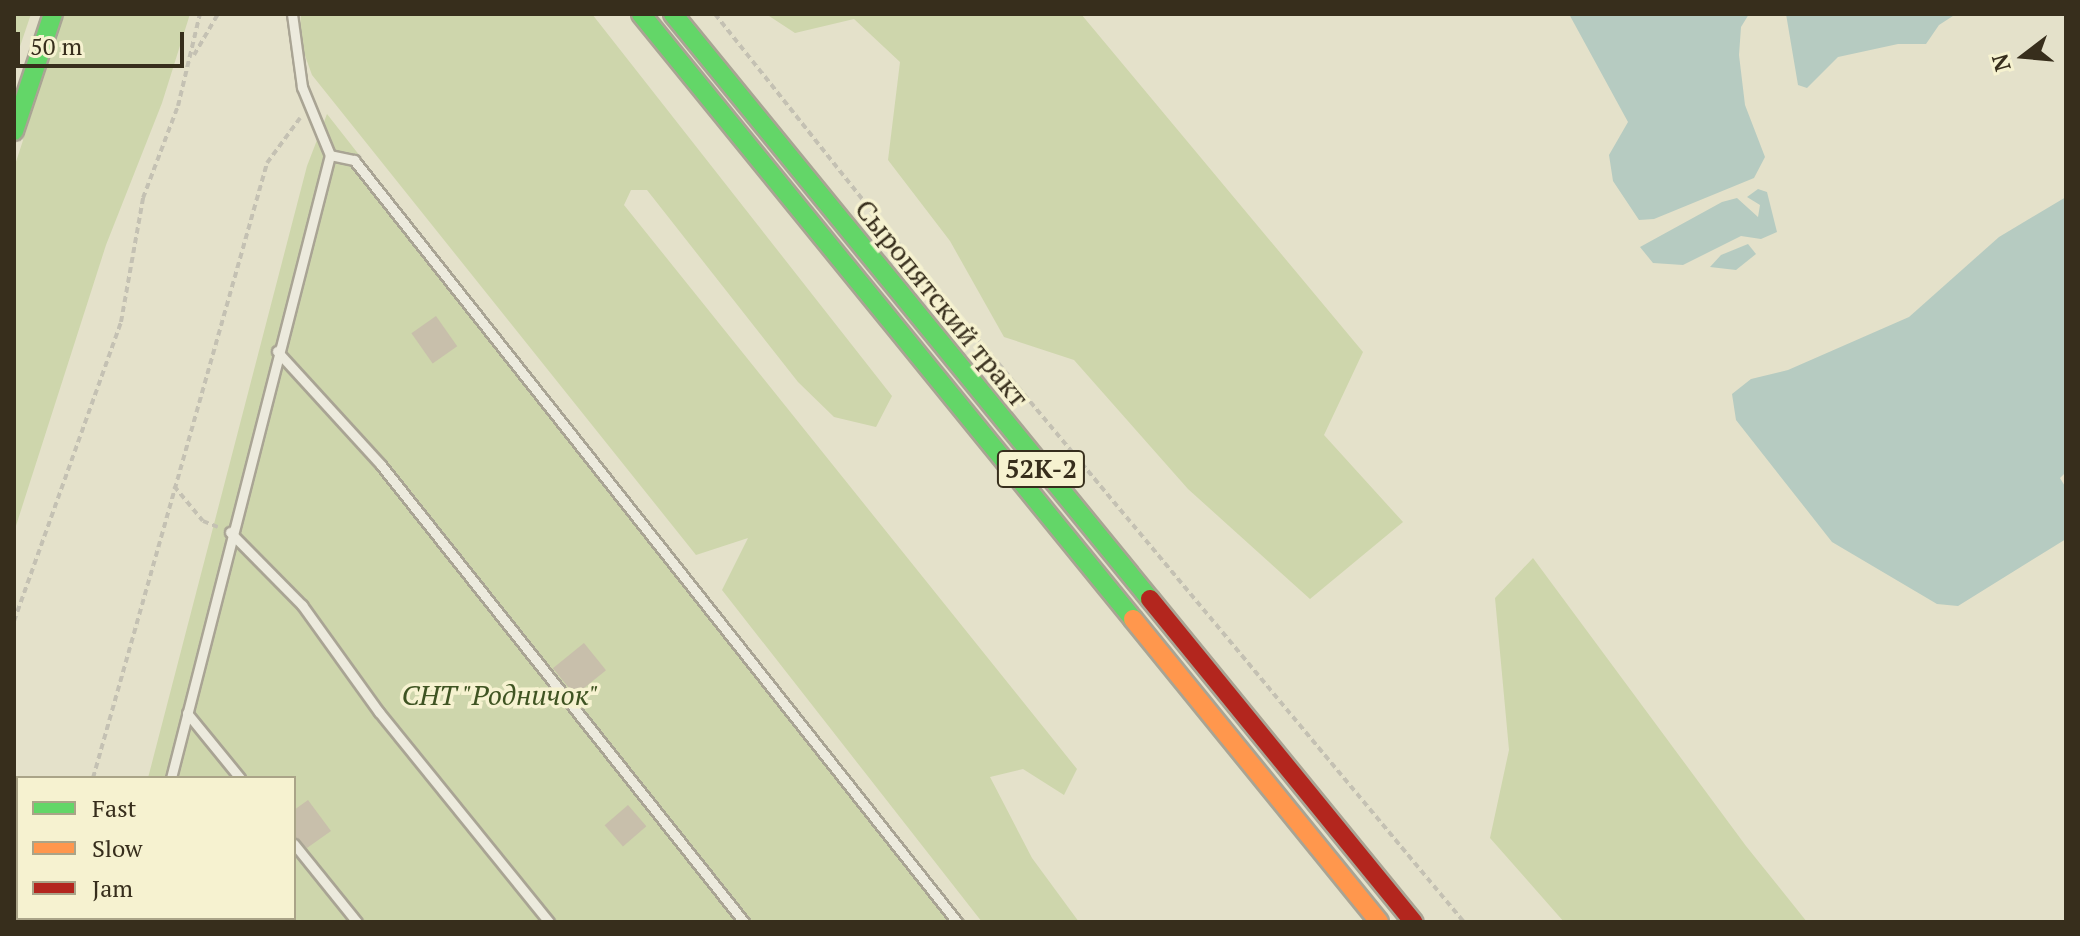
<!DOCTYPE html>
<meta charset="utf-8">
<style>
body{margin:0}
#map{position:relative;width:2080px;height:936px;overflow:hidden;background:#e4e1ca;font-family:"PT Serif",serif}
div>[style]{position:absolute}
.green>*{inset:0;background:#ced6ac}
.water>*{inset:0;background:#b6cbc1}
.building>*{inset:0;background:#c8bfab;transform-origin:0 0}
.path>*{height:4px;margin-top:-2px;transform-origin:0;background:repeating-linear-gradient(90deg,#c4c1b3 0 6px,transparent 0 10px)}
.roads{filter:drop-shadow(2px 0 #a9a494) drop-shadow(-2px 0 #a9a494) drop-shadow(0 2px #a9a494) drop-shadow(0 -2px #a9a494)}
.lane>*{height:9px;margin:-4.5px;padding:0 4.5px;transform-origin:4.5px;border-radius:4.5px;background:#eceadd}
.fast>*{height:18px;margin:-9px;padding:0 9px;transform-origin:9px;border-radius:9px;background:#63d668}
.slow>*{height:18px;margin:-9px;padding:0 9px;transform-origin:9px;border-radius:9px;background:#ff974d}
.jam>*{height:18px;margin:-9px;padding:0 9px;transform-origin:9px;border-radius:9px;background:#b3261e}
span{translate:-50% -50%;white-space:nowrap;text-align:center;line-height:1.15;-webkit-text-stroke:7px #f6f2d0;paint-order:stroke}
.shield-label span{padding:2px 6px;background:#f6f2d0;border:2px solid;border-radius:6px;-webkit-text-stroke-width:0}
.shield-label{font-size:26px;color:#372e1c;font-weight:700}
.street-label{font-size:28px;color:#372e1c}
.park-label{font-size:28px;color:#3f5422;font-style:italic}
.frame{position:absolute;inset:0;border:16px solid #372e1c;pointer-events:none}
.legend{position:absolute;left:16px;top:776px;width:280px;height:144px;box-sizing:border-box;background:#f6f2d0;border:2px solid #aaa488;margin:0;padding:10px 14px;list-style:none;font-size:24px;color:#372e1c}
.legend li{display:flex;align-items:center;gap:16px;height:40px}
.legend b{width:40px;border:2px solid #aaa488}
.north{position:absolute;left:1984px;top:16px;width:80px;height:80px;-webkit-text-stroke:6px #f6f2d0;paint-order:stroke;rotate:254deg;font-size:22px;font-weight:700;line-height:32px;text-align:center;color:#372e1c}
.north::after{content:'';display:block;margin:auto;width:28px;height:36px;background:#372e1c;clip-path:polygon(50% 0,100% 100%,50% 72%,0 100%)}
.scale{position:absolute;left:16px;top:32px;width:168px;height:36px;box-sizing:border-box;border:4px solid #372e1c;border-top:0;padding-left:10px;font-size:24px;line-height:28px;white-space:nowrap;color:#372e1c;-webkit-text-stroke:6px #f6f2d0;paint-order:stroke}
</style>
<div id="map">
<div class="green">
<div style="clip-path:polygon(14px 14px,31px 14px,14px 64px)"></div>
<div style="clip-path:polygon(64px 14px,190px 14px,162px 103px,106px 245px,14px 532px,14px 168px)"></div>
<div style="clip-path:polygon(301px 14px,592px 14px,892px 396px,876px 427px,834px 417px,798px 382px,647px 190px,631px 190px,624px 205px,1077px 769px,1064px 795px,1023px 769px,990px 777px,1032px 858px,1079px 922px,982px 922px,722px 590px,748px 538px,696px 555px,312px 75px,299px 39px)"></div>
<div style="clip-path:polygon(766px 14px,1081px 14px,1363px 352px,1324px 435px,1403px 522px,1310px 599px,1188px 489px,1074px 360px,1004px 337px,950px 241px,888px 160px,900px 62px,854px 19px,795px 33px)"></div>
<div style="clip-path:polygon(327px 114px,961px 922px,111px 922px,294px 918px,294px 778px,148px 778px,307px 166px)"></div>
<div style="clip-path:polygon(1533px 558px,1746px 846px,1807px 922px,1564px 922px,1490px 838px,1509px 750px,1495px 598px)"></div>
</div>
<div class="water">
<div style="clip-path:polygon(1569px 14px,1749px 14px,1741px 27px,1739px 55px,1745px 105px,1765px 157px,1754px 178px,1654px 219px,1639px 220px,1613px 181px,1609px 155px,1628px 122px)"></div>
<div style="clip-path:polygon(1786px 14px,1956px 14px,1939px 25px,1926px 44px,1898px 44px,1838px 57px,1807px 88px,1798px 85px)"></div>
<div style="clip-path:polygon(1758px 189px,1767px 192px,1777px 232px,1761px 239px,1741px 236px,1683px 265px,1653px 263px,1640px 247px,1722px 202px,1737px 198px,1758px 217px,1760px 205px,1747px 197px)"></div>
<div style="clip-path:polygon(2066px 197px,2066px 472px,2060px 478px,2066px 488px,2066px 539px,1958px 606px,1937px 604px,1832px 542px,1736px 420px,1732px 394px,1751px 379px,1788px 370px,1909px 317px,1999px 237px)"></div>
<div style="clip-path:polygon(1748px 244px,1756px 254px,1736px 270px,1710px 267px,1721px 255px)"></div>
</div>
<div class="building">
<div style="left:436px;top:316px;width:37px;height:30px;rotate:55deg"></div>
<div style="left:584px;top:643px;width:35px;height:40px;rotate:51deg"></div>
<div style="clip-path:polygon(308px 800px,331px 831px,307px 848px,294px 837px,294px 810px)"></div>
<div style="left:628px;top:805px;width:28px;height:31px;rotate:49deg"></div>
</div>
<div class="path">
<div style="left:715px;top:14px;width:270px;rotate:51.5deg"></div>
<div style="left:883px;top:225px;width:907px;rotate:50.19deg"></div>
<div style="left:194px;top:55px;width:48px;rotate:-59.7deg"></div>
<div style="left:174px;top:486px;width:45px;rotate:50.4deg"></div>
<div style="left:203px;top:521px;width:16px;rotate:22deg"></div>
<div style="left:14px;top:621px;width:318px;rotate:-70.3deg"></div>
<div style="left:121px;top:322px;width:126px;rotate:-79.9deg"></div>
<div style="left:143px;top:198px;width:98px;rotate:-69.2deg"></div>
<div style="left:178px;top:106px;width:95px;rotate:-76.6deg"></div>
<div style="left:93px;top:778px;width:639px;rotate:-74.2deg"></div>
<div style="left:267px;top:163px;width:56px;rotate:-53.7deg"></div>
</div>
<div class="roads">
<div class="lane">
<div style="left:330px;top:155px;width:25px;rotate:12deg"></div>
<div style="left:354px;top:160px;width:972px;rotate:51.64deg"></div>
<div style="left:277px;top:351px;width:154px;rotate:47.6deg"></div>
<div style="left:381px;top:465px;width:584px;rotate:51.54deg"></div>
<div style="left:230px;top:532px;width:103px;rotate:45.4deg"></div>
<div style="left:302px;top:605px;width:132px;rotate:54.3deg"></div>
<div style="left:379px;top:712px;width:270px;rotate:51deg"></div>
<div style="left:187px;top:713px;width:84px;rotate:50.8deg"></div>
<div style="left:171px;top:778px;width:643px;rotate:-75.68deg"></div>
<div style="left:330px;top:155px;width:74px;rotate:-112.4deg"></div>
<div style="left:302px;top:87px;width:74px;rotate:-97.8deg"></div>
<div style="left:294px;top:844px;width:100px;rotate:51.1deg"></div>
<div style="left:154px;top:918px;width:6px;rotate:45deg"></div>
<div style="left:136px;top:922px;width:4px;rotate:-76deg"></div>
</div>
<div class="fast">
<div style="left:641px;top:14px;width:780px;rotate:50.88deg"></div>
<div style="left:673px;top:14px;width:755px;rotate:50.81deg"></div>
<div style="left:14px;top:131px;width:123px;rotate:-71.6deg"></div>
</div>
<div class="slow">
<div style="left:1133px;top:619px;width:390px;rotate:50.9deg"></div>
</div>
<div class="jam">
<div style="left:1150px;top:599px;width:417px;rotate:50.8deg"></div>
</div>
</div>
<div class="shield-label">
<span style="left:1041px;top:469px">52К-2</span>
</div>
<div class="street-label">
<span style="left:942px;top:303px;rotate:51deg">Сыропятский тракт</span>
</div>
<div class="park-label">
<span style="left:500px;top:695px">СНТ "Родничок"</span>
</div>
<div class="frame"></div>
<ul class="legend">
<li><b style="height:10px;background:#63d668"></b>Fast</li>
<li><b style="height:10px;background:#ff974d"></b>Slow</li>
<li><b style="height:10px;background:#b3261e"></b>Jam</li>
</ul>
<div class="north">N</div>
<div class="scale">50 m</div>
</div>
